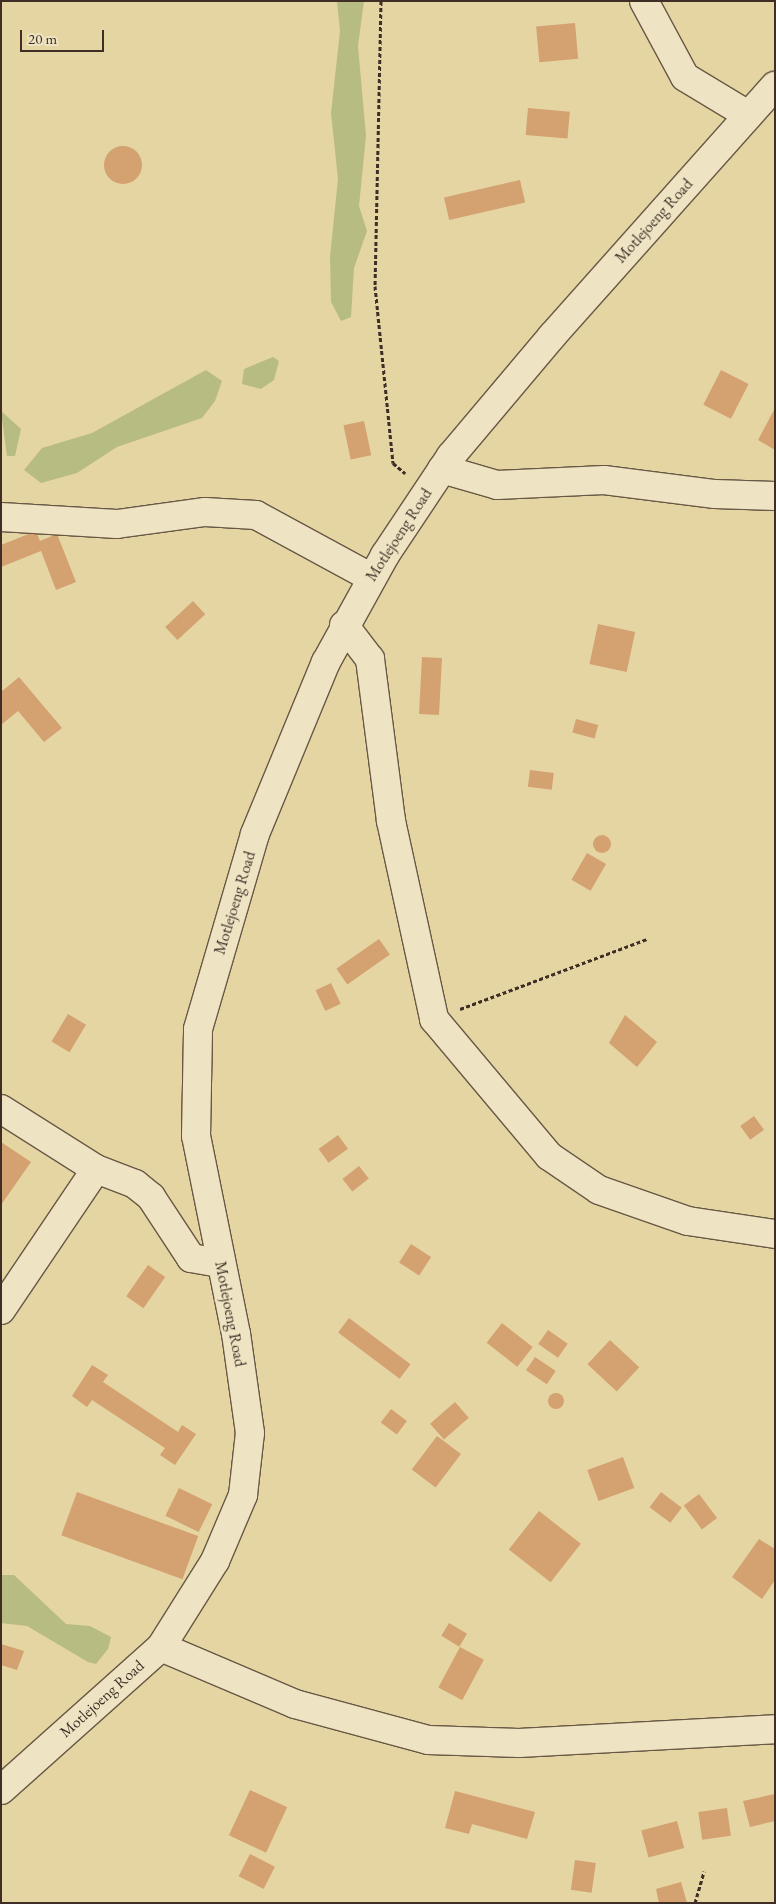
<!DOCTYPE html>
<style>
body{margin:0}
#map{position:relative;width:776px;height:1904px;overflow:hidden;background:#e5d5a3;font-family:"EB Garamond",serif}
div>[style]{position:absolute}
.green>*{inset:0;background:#b7bc83}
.building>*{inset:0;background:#d4a171;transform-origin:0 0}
.round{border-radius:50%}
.path>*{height:3px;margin-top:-1.5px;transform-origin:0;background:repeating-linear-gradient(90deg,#3e2e26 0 4px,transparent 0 6.5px)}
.roads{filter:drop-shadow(1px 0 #685845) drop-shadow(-1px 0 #685845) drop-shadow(0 1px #685845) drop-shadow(0 -1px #685845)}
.minor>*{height:28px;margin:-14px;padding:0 14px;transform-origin:14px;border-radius:14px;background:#eee4c3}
span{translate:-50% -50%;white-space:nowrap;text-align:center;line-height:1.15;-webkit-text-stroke:5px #eee4c3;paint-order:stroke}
.street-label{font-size:16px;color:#3e2e26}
.frame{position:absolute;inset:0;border:2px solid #3e2e26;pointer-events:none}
.scale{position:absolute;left:20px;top:30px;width:84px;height:22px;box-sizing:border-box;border:2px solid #3e2e26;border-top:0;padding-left:6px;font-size:15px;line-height:18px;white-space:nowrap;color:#3e2e26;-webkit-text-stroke:4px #eee4c3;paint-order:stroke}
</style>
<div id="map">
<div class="green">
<div style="clip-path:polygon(337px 1px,364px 1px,358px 46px,366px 136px,359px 206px,367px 231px,354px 268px,351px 317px,341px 321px,331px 302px,330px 257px,338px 179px,331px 113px,340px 31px)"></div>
<div style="clip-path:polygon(273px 357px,279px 361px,274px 380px,261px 389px,242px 384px,244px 369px)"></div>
<div style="clip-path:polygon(206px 370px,222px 381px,215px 401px,202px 418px,117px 447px,77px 473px,41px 483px,24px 470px,42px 448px,92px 433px)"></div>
<div style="clip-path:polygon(1px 411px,21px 429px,15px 456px,7px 456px)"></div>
<div style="clip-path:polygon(1px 1575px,14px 1575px,66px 1624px,90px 1626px,111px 1637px,108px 1649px,96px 1664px,88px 1662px,27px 1626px,1px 1623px)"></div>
</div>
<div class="building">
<div style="left:575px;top:23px;width:36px;height:39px;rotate:85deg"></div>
<div style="left:528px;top:108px;width:42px;height:27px;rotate:5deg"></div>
<div class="round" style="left:104px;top:146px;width:38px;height:38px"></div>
<div style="left:520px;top:180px;width:23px;height:78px;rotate:77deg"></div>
<div style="left:721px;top:370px;width:31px;height:39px;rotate:27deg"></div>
<div style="clip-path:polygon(775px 408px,775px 450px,758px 440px)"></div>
<div style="left:364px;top:421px;width:35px;height:21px;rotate:78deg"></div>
<div style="clip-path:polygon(36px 531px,40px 541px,57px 534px,76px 582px,56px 590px,41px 551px,1px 567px,1px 545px)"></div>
<div style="left:193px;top:601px;width:18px;height:38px;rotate:47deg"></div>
<div style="left:598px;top:624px;width:38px;height:41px;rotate:12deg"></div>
<div style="left:422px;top:657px;width:20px;height:57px;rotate:3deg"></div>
<div style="clip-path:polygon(19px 677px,62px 728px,44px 742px,18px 711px,1px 725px,1px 692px)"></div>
<div style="left:576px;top:719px;width:23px;height:14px;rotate:15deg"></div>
<div style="left:530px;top:770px;width:24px;height:17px;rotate:7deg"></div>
<div class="round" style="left:593px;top:835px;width:18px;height:18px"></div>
<div style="left:587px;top:853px;width:22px;height:31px;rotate:30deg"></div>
<div style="left:379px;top:939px;width:19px;height:52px;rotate:55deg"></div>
<div style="left:331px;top:983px;width:23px;height:17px;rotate:65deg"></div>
<div style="left:68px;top:1014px;width:21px;height:32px;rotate:31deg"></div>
<div style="clip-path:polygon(625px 1015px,657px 1042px,637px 1067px,609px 1043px)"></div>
<div style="left:754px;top:1116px;width:17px;height:17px;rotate:54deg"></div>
<div style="left:338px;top:1135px;width:17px;height:24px;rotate:54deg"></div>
<div style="clip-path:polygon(1px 1142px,31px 1162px,1px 1205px)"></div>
<div style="left:359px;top:1166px;width:16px;height:21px;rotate:52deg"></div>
<div style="left:411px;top:1244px;width:24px;height:22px;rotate:33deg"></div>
<div style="left:148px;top:1265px;width:21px;height:38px;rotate:35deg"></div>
<div style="left:349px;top:1318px;width:77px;height:18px;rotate:37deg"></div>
<div style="left:502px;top:1323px;width:39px;height:25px;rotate:38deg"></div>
<div style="left:548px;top:1330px;width:24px;height:17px;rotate:35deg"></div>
<div style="left:610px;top:1340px;width:40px;height:33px;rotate:43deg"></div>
<div style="left:535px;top:1357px;width:25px;height:16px;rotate:34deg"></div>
<div style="clip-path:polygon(92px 1365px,108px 1375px,103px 1382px,178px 1432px,182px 1425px,196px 1434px,175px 1465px,160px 1455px,165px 1448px,92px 1400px,87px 1407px,72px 1396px)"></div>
<div class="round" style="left:548px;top:1393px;width:16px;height:16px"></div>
<div style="left:455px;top:1402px;width:21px;height:33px;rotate:49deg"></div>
<div style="left:391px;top:1409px;width:20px;height:17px;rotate:37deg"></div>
<div style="left:437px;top:1436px;width:30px;height:42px;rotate:37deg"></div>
<div style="left:623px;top:1457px;width:33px;height:38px;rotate:70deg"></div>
<div style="left:179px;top:1488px;width:37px;height:31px;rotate:26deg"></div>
<div style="left:77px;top:1492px;width:129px;height:46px;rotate:20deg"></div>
<div style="left:661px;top:1492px;width:26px;height:19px;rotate:37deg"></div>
<div style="left:699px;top:1494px;width:30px;height:19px;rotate:53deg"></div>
<div style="left:539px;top:1511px;width:53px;height:49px;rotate:38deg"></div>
<div style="clip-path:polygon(759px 1539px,775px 1549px,775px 1580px,762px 1599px,732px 1577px)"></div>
<div style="left:449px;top:1623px;width:21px;height:15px;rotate:31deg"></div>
<div style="clip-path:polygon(1px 1644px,24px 1651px,17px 1670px,1px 1665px)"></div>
<div style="left:460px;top:1647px;width:27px;height:46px;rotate:28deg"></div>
<div style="left:250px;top:1790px;width:41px;height:50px;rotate:25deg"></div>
<div style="clip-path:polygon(455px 1791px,535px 1812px,527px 1839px,472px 1824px,469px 1834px,445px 1828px)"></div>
<div style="clip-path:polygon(775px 1794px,775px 1821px,750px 1827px,743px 1801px)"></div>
<div style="left:727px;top:1808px;width:28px;height:29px;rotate:82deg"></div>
<div style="left:677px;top:1821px;width:28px;height:37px;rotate:75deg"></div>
<div style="left:250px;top:1854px;width:28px;height:25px;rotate:27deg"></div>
<div style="left:575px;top:1860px;width:21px;height:30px;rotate:8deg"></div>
<div style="clip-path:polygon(681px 1882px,687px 1903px,659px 1903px,656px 1889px)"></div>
</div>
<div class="path">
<div style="left:381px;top:1px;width:285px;rotate:91.2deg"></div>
<div style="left:375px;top:286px;width:178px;rotate:84.2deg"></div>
<div style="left:393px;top:463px;width:16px;rotate:40deg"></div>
<div style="left:460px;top:1009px;width:200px;rotate:-20.5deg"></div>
<div style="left:695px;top:1903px;width:33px;rotate:-74deg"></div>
</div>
<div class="roads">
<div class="minor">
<div style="left:644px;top:1px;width:86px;rotate:61.7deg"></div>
<div style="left:685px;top:77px;width:74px;rotate:31.1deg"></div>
<div style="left:442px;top:469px;width:57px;rotate:16.2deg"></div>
<div style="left:497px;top:485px;width:107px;rotate:-2.7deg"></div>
<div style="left:604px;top:480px;width:112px;rotate:7.2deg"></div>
<div style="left:715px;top:494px;width:60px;rotate:1.9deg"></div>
<div style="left:1px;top:517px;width:116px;rotate:3.5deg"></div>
<div style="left:117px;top:524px;width:89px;rotate:-7.8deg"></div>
<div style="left:205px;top:512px;width:51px;rotate:3.4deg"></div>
<div style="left:256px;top:515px;width:132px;rotate:28.5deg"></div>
<div style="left:344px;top:625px;width:43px;rotate:52.6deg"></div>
<div style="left:370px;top:659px;width:163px;rotate:82.6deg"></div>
<div style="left:391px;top:821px;width:203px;rotate:77.7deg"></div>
<div style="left:434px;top:1019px;width:179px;rotate:50deg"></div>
<div style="left:549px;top:1156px;width:60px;rotate:34.2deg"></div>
<div style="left:599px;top:1190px;width:94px;rotate:19.2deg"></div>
<div style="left:688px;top:1221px;width:88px;rotate:8.5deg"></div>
<div style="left:1px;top:1109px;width:112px;rotate:32.3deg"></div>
<div style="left:1px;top:1310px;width:170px;rotate:-56deg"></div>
<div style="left:96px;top:1169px;width:42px;rotate:21deg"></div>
<div style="left:135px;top:1184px;width:21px;rotate:39deg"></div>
<div style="left:151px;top:1197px;width:73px;rotate:56.7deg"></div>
<div style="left:191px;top:1258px;width:29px;rotate:10deg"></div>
<div style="left:161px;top:1647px;width:146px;rotate:23deg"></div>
<div style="left:295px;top:1704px;width:138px;rotate:15.1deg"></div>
<div style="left:428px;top:1740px;width:91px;rotate:1.9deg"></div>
<div style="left:519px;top:1743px;width:256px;rotate:-3.1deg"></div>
<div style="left:1px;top:1790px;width:215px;rotate:-41.8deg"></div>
<div style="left:161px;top:1647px;width:102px;rotate:-57.9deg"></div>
<div style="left:215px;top:1561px;width:72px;rotate:-67deg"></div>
<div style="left:243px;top:1495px;width:62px;rotate:-83.6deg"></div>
<div style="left:250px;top:1433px;width:100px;rotate:-98deg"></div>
<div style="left:236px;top:1334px;width:202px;rotate:-101.4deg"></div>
<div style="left:196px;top:1136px;width:107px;rotate:-88.9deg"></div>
<div style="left:198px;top:1029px;width:203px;rotate:-73.7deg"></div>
<div style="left:255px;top:834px;width:186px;rotate:-67.6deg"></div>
<div style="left:326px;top:662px;width:122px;rotate:-61.1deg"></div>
<div style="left:385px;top:555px;width:119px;rotate:-56.3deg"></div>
<div style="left:451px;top:456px;width:157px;rotate:-49.9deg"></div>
<div style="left:552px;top:336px;width:335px;rotate:-48.3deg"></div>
</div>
</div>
<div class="street-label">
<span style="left:654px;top:221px;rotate:-48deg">Motlejoeng Road</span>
<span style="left:399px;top:535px;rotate:-57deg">Motlejoeng Road</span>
<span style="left:235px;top:903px;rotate:-73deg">Motlejoeng Road</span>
<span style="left:230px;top:1314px;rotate:79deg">Motlejoeng Road</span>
<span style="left:102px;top:1699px;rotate:-42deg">Motlejoeng Road</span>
</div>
<div class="frame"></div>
<div class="scale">20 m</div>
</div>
